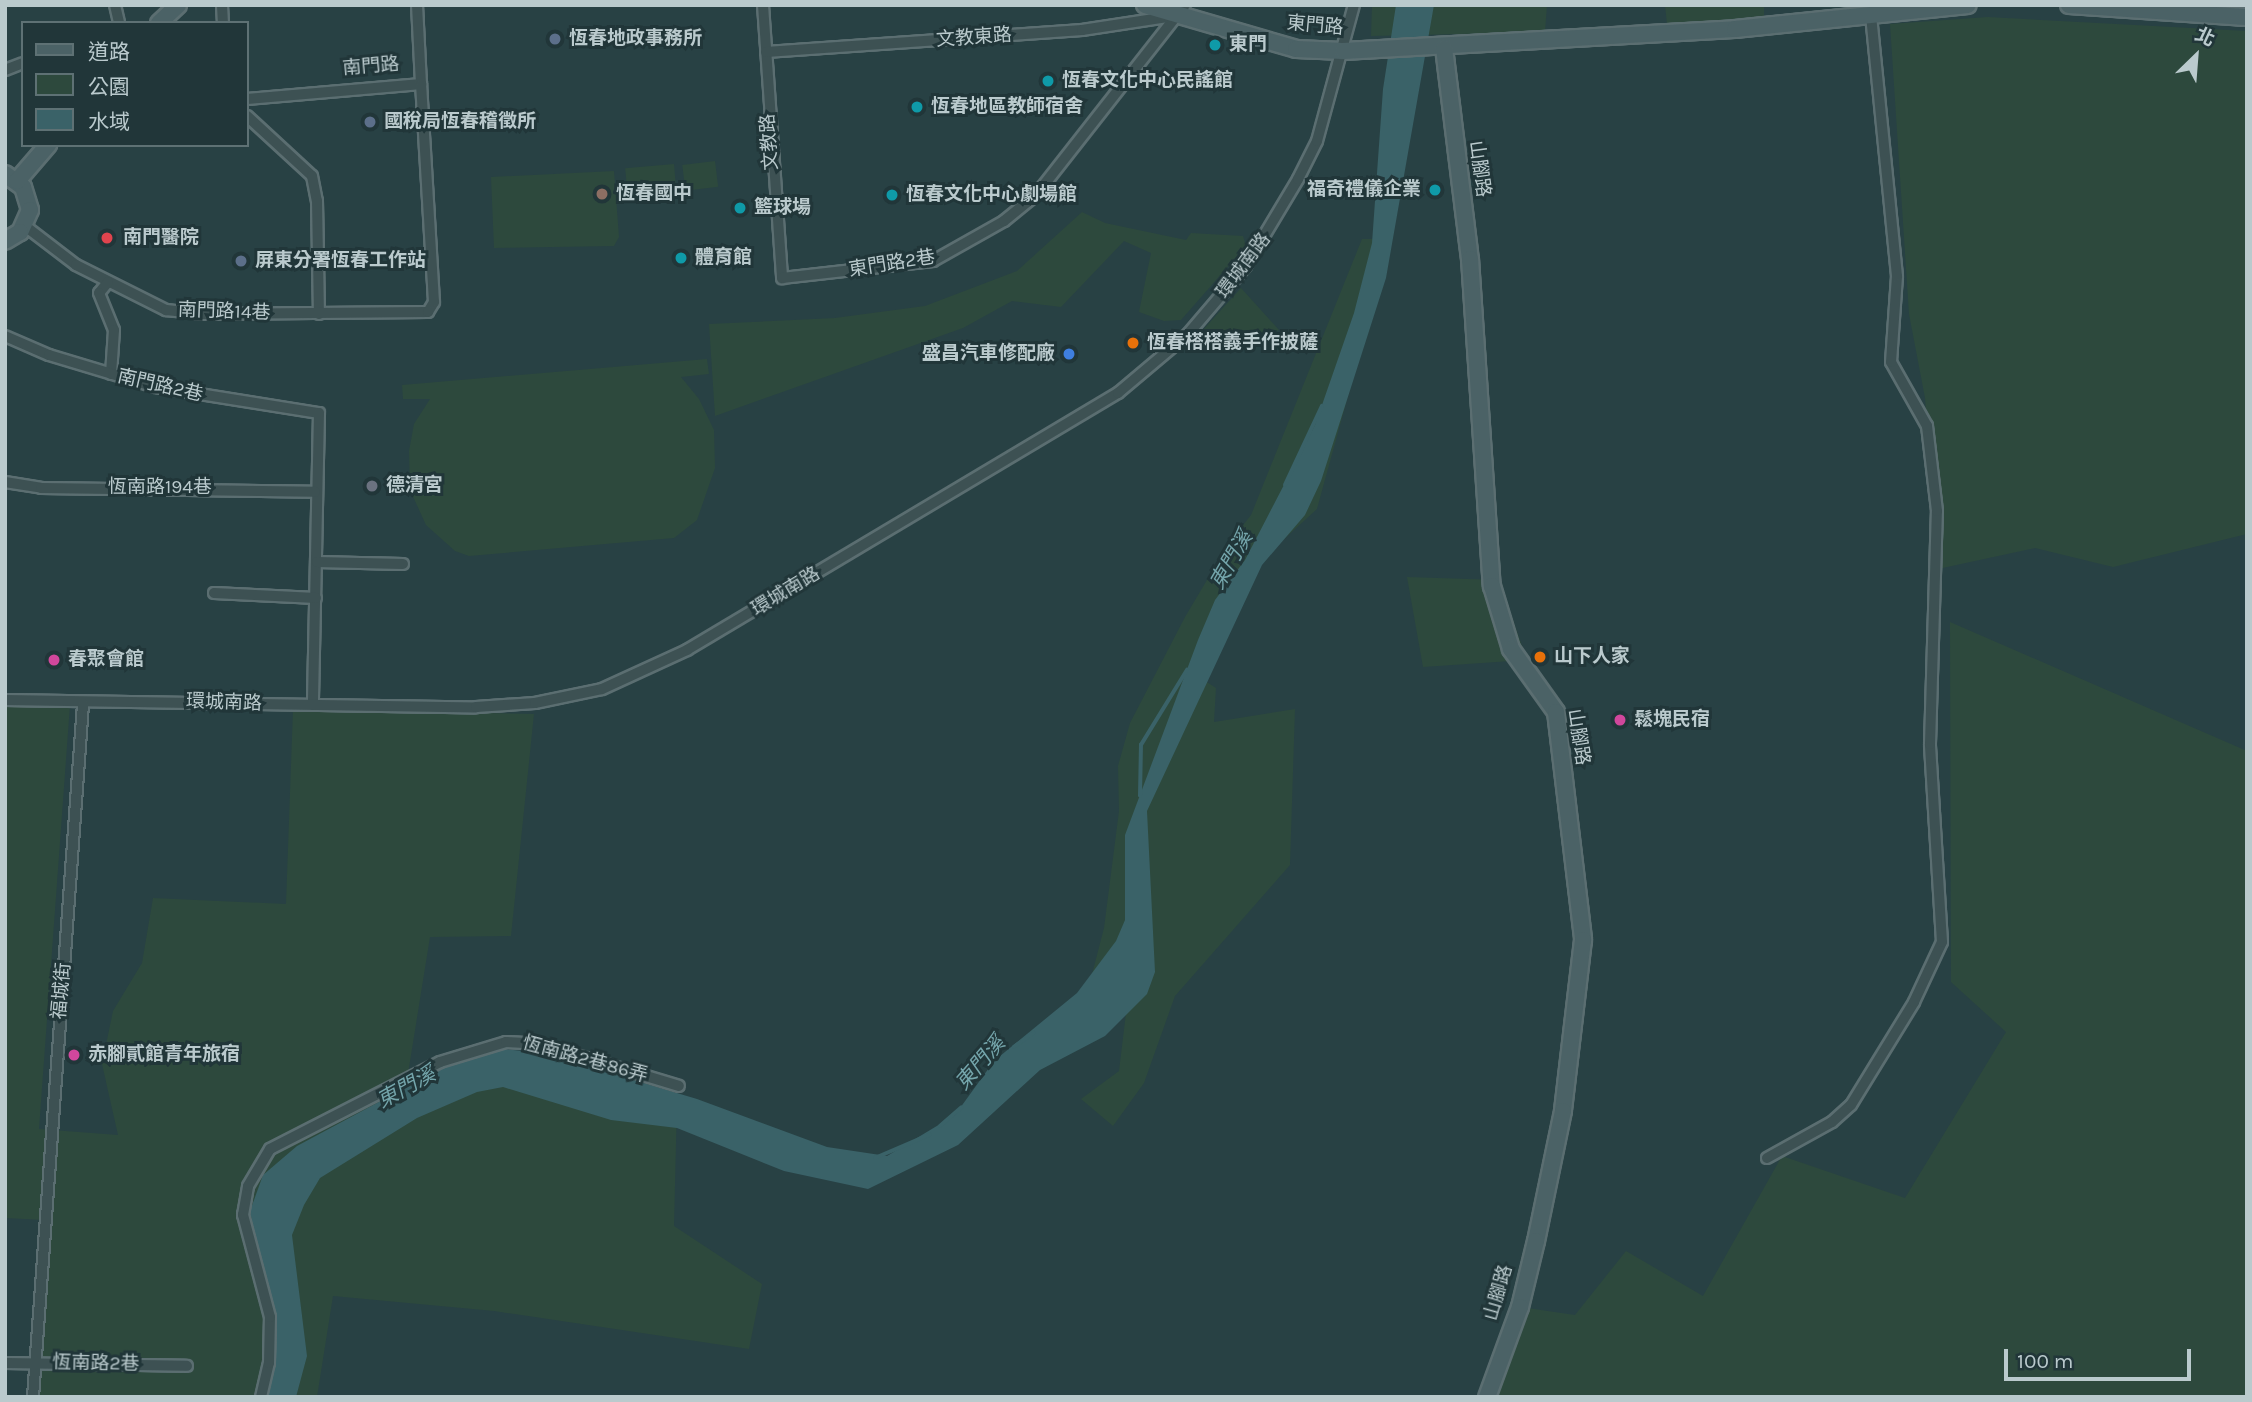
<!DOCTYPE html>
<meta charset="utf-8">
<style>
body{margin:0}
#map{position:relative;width:2252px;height:1402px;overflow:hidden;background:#284144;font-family:Karla,"Noto Sans TC",sans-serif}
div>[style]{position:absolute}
.green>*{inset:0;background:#2d493d;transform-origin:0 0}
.water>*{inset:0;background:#3a6268}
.stream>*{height:3.5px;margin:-1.75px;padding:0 1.75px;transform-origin:1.75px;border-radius:1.75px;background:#3a6268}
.roads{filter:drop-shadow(2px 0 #5b6e71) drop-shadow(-2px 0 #5b6e71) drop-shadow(0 2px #5b6e71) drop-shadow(0 -2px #5b6e71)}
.street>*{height:10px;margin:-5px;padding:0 5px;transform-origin:5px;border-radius:5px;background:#3d5153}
.secondary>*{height:16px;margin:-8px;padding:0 8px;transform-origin:8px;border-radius:8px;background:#4b6266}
.dots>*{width:19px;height:19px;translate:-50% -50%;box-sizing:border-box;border:4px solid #213639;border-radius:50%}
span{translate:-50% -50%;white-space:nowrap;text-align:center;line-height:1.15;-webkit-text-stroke:6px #213639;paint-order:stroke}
.street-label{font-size:19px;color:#bacacd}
.poi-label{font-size:19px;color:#bacacd;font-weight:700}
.left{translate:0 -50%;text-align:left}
.right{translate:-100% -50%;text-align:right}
.water-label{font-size:21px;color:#74a5ab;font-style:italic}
.frame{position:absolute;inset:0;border:7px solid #bacacd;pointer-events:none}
.legend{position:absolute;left:21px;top:21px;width:228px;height:126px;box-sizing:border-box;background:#213639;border:2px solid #5e7174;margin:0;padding:9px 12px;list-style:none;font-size:21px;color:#bacacd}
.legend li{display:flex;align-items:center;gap:14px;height:35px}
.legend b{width:35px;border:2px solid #5e7174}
.north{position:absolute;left:2161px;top:21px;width:70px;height:70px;-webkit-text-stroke:5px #213639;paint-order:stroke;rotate:25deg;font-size:19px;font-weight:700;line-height:28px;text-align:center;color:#bacacd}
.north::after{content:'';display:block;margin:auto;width:24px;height:32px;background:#bacacd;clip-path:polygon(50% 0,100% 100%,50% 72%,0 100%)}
.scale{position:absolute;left:2004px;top:1349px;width:187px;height:32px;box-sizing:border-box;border:4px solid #bacacd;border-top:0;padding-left:9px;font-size:21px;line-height:24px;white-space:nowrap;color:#bacacd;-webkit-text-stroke:5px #213639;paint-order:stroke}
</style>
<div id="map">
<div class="green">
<div style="clip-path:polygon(1372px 5px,1547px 5px,1545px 32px,1371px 36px)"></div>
<div style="clip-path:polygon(1665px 5px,1764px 5px,1764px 18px,1667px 24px)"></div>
<div style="clip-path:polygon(1988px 17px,2247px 31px,2247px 534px,2113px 567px,2035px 548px,1938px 569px,1925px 398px,1909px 314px,1890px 24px)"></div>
<div style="left:715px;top:161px;width:26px;height:33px;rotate:83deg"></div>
<div style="left:674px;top:164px;width:24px;height:49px;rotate:85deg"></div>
<div style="clip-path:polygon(614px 171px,619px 237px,614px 246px,494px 248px,491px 177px)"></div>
<div style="clip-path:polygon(1082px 212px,1105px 223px,1186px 240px,1191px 233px,1243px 236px,1246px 246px,1181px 320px,1164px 321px,1139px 312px,1151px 253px,1124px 241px,1061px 307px,1012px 301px,963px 328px,715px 416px,709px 324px,835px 318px,925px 306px,1017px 271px)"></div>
<div style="clip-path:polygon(1362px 239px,1391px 239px,1317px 509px,1270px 552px,1187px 669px,1216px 688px,1214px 722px,1295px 709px,1290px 865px,1175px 996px,1144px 1083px,1113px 1126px,1081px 1099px,1119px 1071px,1128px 996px,1091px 978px,1104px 928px,1119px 811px,1118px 766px,1130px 723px,1185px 617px,1229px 543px,1251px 515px)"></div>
<div style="clip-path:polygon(1241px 288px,1279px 330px,1266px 337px,1241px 340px,1202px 331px)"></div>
<div style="clip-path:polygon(707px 359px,709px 374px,681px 377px,699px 399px,714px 430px,715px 468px,697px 520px,674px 538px,469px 556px,455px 551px,426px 525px,410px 490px,409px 451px,414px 424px,430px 399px,403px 399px,402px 385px)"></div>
<div style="clip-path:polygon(1407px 577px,1499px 580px,1527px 660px,1423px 667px)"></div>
<div style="clip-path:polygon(1950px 622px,2247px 751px,2247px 1397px,1492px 1397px,1520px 1307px,1575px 1315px,1626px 1251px,1703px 1296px,1782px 1156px,1905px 1198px,2006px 1032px,1951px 982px)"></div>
<div style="clip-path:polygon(5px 702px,70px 705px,39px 1129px,118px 1135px,102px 1064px,113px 1011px,142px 963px,153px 898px,286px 904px,293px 709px,534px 714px,511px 936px,430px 937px,403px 1105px,462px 1075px,677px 1102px,674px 1226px,762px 1284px,749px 1349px,494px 1311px,333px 1296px,317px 1397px,33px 1397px,45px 1220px,5px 1218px)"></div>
</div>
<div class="water">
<div style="clip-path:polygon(1396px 5px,1434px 5px,1386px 278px,1321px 481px,1305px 515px,1262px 565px,1147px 811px,1155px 972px,1147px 994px,1105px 1036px,1040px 1070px,958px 1145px,868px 1189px,784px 1171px,677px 1128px,611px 1120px,503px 1087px,477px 1092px,417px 1118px,320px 1178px,304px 1205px,292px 1235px,307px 1356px,296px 1397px,264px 1397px,275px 1367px,276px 1349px,250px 1211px,263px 1175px,297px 1146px,442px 1068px,494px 1048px,543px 1053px,697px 1099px,827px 1147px,887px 1156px,955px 1115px,994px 1061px,1077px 993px,1116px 941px,1125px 920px,1125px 835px,1198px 640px,1215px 600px,1245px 560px,1315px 425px,1354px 313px,1372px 243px,1383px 89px)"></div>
</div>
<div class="stream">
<div style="left:1285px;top:485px;width:87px;rotate:-64.9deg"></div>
<div style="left:1140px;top:796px;width:51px;rotate:-88.9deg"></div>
<div style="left:1141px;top:745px;width:88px;rotate:-58.5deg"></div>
<div style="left:1014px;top:1047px;width:24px;rotate:-36deg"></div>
<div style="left:940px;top:1126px;width:28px;rotate:-41deg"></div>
<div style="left:875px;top:1158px;width:59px;rotate:-23.1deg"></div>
</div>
<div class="roads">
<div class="street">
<div style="left:115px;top:5px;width:18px;rotate:77deg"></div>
<div style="left:222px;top:5px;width:18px;rotate:87deg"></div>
<div style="left:763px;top:5px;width:274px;rotate:86deg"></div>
<div style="left:782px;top:278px;width:152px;rotate:-6.4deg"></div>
<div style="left:933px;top:261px;width:81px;rotate:-29.4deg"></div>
<div style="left:1004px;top:221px;width:41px;rotate:-39.1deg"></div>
<div style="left:1036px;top:195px;width:241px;rotate:-51.9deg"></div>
<div style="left:766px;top:52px;width:317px;rotate:-4deg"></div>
<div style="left:1082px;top:30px;width:93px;rotate:-8.7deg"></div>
<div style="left:5px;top:70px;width:19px;rotate:-21deg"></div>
<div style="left:247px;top:99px;width:175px;rotate:-4.9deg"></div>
<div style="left:421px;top:84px;width:79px;rotate:-92.9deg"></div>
<div style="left:247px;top:116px;width:88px;rotate:42.7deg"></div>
<div style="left:312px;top:176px;width:25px;rotate:79deg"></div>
<div style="left:317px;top:201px;width:113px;rotate:89deg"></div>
<div style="left:25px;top:226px;width:64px;rotate:37.4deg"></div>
<div style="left:76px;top:265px;width:101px;rotate:26.6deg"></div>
<div style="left:166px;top:310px;width:36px;rotate:6deg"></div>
<div style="left:202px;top:314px;width:226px;rotate:-0.5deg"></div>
<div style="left:428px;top:312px;width:12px;rotate:-59deg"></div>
<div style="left:434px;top:302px;width:218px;rotate:-93.4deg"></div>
<div style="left:108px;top:282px;width:14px;rotate:129deg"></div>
<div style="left:99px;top:293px;width:40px;rotate:68deg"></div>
<div style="left:114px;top:330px;width:44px;rotate:93.9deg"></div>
<div style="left:5px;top:336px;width:48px;rotate:23.4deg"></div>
<div style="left:49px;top:355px;width:112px;rotate:16.7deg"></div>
<div style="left:156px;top:387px;width:165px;rotate:9.1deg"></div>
<div style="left:319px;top:413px;width:292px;rotate:91.2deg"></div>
<div style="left:5px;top:482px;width:36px;rotate:9deg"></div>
<div style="left:41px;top:488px;width:274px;rotate:0.8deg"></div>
<div style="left:317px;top:562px;width:86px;rotate:1.3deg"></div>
<div style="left:214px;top:593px;width:102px;rotate:2.8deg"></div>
<div style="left:5px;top:700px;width:471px;rotate:0.9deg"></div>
<div style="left:476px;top:707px;width:59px;rotate:-3.9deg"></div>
<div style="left:535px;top:703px;width:68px;rotate:-11.8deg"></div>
<div style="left:602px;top:689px;width:94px;rotate:-24.6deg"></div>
<div style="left:687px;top:650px;width:502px;rotate:-30.81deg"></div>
<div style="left:1118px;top:393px;width:92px;rotate:-40.1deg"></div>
<div style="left:1188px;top:334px;width:89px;rotate:-49.5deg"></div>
<div style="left:1246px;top:266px;width:101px;rotate:-59.1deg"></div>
<div style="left:1298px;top:179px;width:42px;rotate:-63.4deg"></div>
<div style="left:1317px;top:141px;width:141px;rotate:-74.8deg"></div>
<div style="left:1767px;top:1158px;width:74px;rotate:-29deg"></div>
<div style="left:1832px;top:1122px;width:25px;rotate:-42deg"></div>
<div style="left:1851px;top:1105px;width:121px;rotate:-58.5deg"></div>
<div style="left:1914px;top:1002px;width:66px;rotate:-65deg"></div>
<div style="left:1942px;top:942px;width:198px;rotate:-93.5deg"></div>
<div style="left:1930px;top:744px;width:233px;rotate:-88.3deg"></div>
<div style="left:1937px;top:511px;width:86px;rotate:-96.7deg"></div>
<div style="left:1927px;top:426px;width:73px;rotate:-119.4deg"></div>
<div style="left:1891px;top:362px;width:86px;rotate:-86deg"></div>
<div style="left:1897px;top:276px;width:260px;rotate:-95.7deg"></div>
<div style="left:5px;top:1363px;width:182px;rotate:0.9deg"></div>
<div style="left:33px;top:1397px;width:695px;rotate:-85.87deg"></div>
<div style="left:261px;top:1397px;width:35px;rotate:-77deg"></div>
<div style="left:269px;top:1363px;width:46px;rotate:-88.8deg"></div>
<div style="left:270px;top:1317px;width:106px;rotate:-104.8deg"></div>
<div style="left:243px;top:1215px;width:29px;rotate:-80deg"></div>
<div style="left:248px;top:1186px;width:43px;rotate:-59.3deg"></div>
<div style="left:270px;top:1149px;width:191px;rotate:-27.1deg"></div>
<div style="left:440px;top:1062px;width:69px;rotate:-16.9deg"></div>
<div style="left:506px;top:1042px;width:34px;rotate:3deg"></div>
<div style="left:540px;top:1044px;width:145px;rotate:16.8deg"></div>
</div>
<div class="secondary">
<div style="left:1145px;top:5px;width:157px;rotate:16.2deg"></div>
<div style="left:1296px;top:49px;width:47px;rotate:2.4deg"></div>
<div style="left:1343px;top:51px;width:393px;rotate:-3.2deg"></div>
<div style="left:1735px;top:29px;width:234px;rotate:-5.9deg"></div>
<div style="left:2069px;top:5px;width:178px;rotate:3.9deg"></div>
<div style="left:159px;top:23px;width:26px;rotate:-43deg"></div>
<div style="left:1444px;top:48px;width:213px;rotate:83deg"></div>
<div style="left:1470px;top:259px;width:328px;rotate:86.2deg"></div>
<div style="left:1492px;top:586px;width:66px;rotate:73.2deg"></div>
<div style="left:1511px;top:649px;width:77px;rotate:54.5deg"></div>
<div style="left:1556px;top:712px;width:230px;rotate:83.2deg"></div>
<div style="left:1583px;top:940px;width:172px;rotate:96.7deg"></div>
<div style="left:1563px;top:1111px;width:133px;rotate:101.7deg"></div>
<div style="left:1536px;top:1241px;width:68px;rotate:103.6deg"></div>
<div style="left:1520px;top:1307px;width:96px;rotate:110.1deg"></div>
<div style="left:5px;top:174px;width:22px;rotate:36deg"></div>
<div style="left:23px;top:187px;width:24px;rotate:73deg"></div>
<div style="left:30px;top:210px;width:24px;rotate:114deg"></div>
<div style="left:20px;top:232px;width:17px;rotate:149deg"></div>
<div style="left:17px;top:181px;width:48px;rotate:-49.3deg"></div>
</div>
</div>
<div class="dots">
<div style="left:555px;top:39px;background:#5c6f8a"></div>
<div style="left:1215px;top:45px;background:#0f9aa8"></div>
<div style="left:1048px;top:81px;background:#0f9aa8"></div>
<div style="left:917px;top:107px;background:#0f9aa8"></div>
<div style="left:370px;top:122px;background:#5c6f8a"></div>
<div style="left:1435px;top:190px;background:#0f9aa8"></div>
<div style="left:602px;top:194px;background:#8d6e63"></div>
<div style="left:892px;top:195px;background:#0f9aa8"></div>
<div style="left:740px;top:208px;background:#0f9aa8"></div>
<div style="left:107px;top:238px;background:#e0444e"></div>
<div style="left:681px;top:258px;background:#0f9aa8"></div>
<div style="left:241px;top:261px;background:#5c6f8a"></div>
<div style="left:1133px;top:343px;background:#e8710a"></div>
<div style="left:1069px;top:354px;background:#3f7fe0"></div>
<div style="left:372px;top:486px;background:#6b7280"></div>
<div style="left:1540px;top:657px;background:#e8710a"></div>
<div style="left:54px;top:660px;background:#d1479c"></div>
<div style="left:1620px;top:720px;background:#d1479c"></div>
<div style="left:74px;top:1055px;background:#d1479c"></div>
</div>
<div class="street-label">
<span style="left:1315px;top:26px;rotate:5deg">東門路</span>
<span style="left:974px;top:38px;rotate:-4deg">文教東路</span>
<span style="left:371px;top:67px;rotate:-5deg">南門路</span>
<span style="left:770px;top:142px;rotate:-94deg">文教路</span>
<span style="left:1479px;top:169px;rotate:82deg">山腳路</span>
<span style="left:892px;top:264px;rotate:-9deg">東門路2巷</span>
<span style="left:1244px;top:266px;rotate:-53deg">環城南路</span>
<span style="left:224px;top:312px;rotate:2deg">南門路14巷</span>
<span style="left:160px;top:386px;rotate:13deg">南門路2巷</span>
<span style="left:160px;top:488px">恆南路194巷</span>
<span style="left:786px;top:592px;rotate:-31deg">環城南路</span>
<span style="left:224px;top:703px;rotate:2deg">環城南路</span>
<span style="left:1578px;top:737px;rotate:81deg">山腳路</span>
<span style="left:62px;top:991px;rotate:-85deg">福城街</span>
<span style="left:585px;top:1060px;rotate:15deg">恆南路2巷86弄</span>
<span style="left:1499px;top:1293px;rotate:-74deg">山腳路</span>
<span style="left:96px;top:1364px;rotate:1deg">恆南路2巷</span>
</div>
<div class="poi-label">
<span class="left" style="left:569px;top:39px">恆春地政事務所</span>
<span class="left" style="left:1229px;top:45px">東門</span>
<span class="left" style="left:1062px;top:81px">恆春文化中心民謠館</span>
<span class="left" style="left:931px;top:107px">恆春地區教師宿舍</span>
<span class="left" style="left:384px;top:122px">國稅局恆春稽徵所</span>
<span class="right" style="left:1421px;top:190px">福奇禮儀企業</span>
<span class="left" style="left:616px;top:194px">恆春國中</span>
<span class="left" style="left:906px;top:195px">恆春文化中心劇場館</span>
<span class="left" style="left:754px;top:208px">籃球場</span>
<span class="left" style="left:123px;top:238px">南門醫院</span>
<span class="left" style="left:695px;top:258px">體育館</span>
<span class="left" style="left:255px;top:261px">屏東分署恆春工作站</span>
<span class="left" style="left:1147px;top:343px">恆春榙榙義手作披薩</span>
<span class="right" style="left:1055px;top:354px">盛昌汽車修配廠</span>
<span class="left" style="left:386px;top:486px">德清宮</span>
<span class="left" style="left:1554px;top:657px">山下人家</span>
<span class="left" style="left:68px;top:660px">春聚會館</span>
<span class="left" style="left:1634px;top:720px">鬆塊民宿</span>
<span class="left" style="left:88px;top:1055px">赤腳貳館青年旅宿</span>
</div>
<div class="water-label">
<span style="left:1231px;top:560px;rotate:-60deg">東門溪</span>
<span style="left:980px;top:1063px;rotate:-49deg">東門溪</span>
<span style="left:406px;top:1087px;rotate:-29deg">東門溪</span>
</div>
<div class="frame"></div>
<ul class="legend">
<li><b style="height:9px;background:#4b6266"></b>道路</li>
<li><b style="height:19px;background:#2d493d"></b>公園</li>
<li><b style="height:19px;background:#3a6268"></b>水域</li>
</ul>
<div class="north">北</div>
<div class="scale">100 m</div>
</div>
